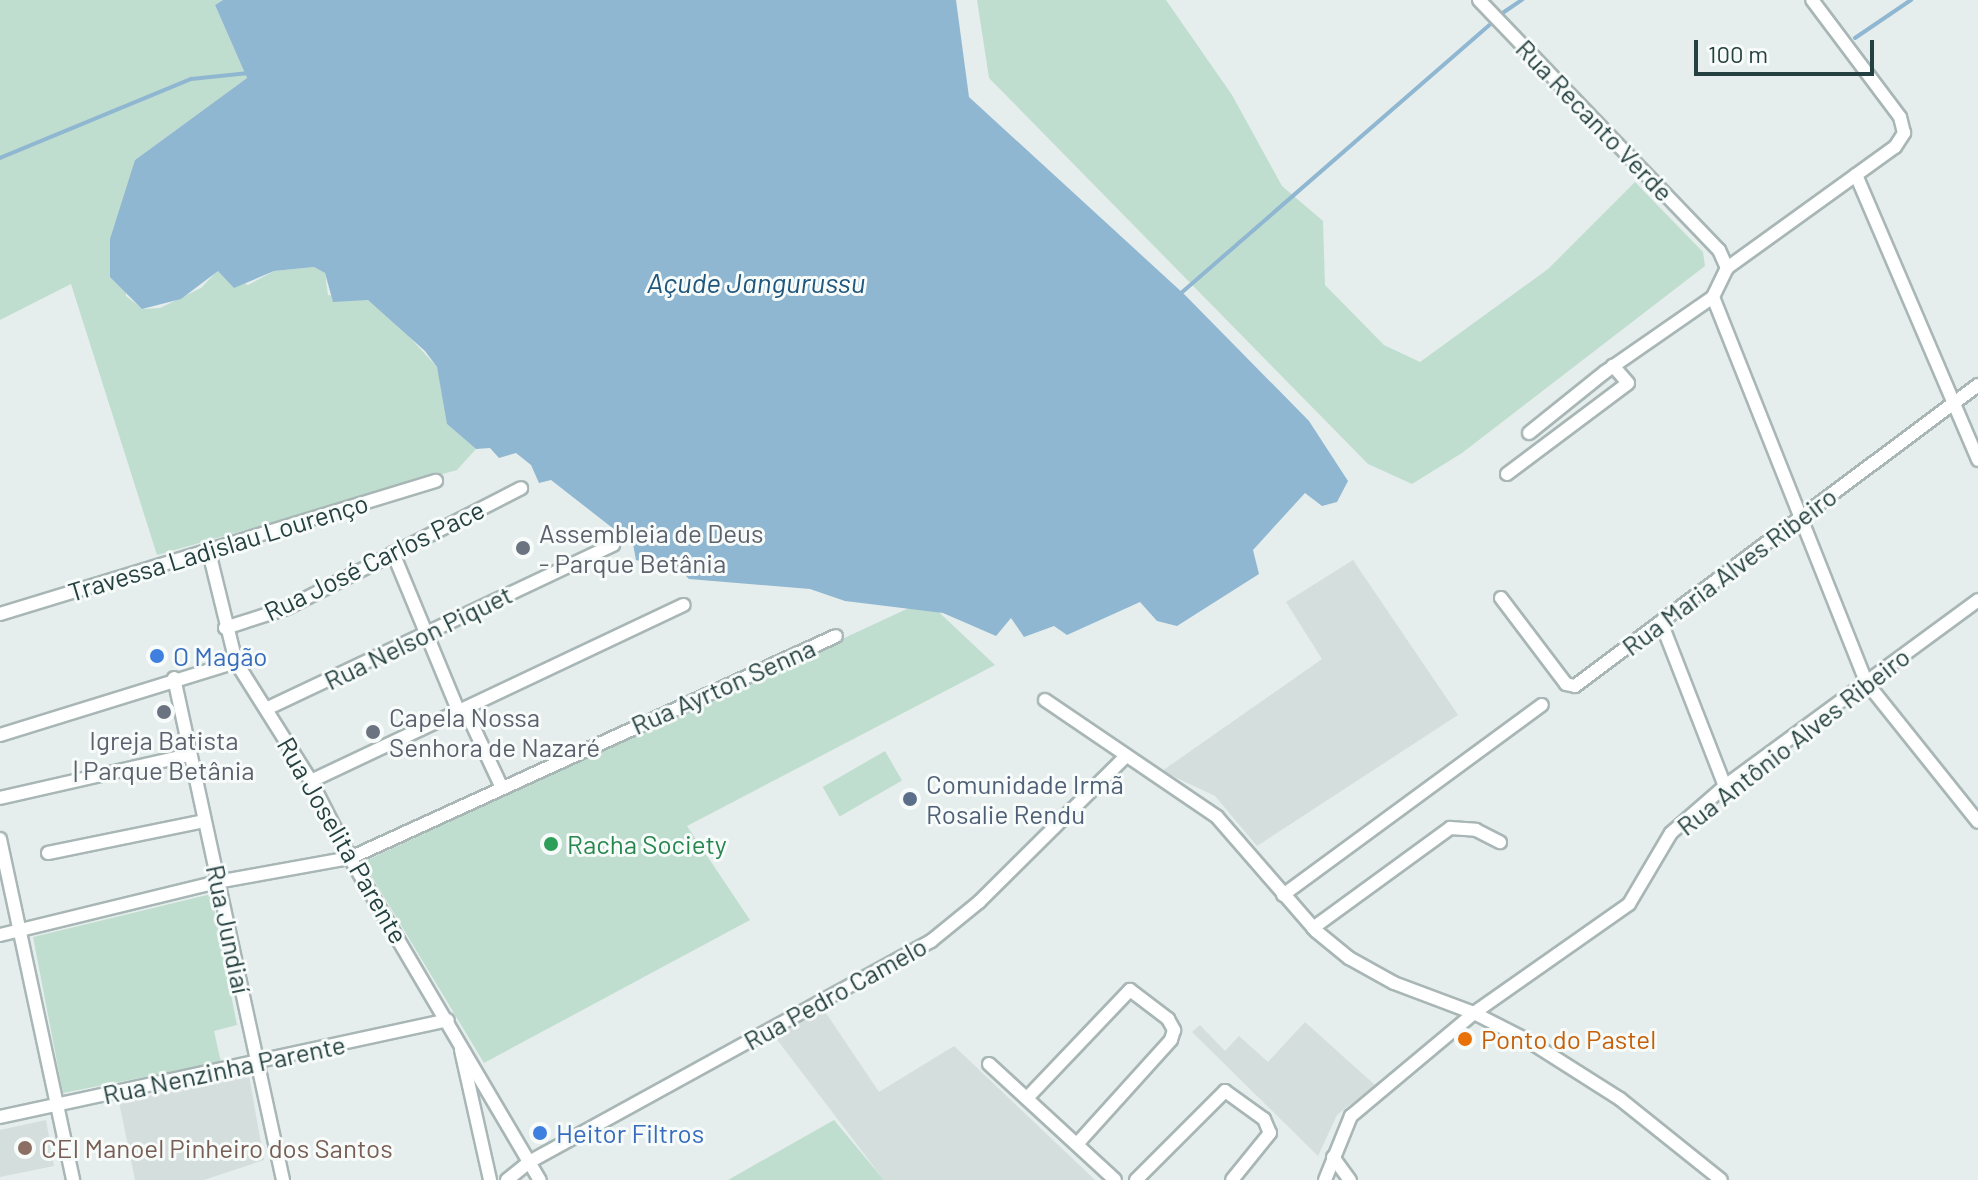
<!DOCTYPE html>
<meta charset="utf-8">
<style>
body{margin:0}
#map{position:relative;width:1978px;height:1180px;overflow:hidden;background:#e6eeed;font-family:Barlow,sans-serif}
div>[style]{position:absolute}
.built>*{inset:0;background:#d4dedc}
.green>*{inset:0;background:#c0decf;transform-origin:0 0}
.water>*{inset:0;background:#90b7d1}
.stream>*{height:4px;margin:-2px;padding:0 2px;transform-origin:2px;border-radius:2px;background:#90b7d1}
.roads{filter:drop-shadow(2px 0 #a8b6b6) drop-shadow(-2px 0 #a8b6b6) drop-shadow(0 2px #a8b6b6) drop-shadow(0 -2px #a8b6b6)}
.minor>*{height:12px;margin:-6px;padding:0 6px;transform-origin:6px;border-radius:6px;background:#fff}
.dots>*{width:22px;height:22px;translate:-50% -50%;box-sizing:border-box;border:4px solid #f7fbfa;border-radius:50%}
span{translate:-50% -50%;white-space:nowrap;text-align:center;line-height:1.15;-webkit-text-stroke:6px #f7fbfa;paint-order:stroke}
.street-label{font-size:26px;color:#254040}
.worship-label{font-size:26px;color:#5b616d}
.left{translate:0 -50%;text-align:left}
.shop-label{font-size:26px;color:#366cbe}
.service-label{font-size:26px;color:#4e5e75}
.leisure-label{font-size:26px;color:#27864d}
.food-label{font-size:26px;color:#c56008}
.education-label{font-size:26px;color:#785e54}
.water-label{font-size:28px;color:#20567b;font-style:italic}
.scale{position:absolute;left:1694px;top:40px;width:180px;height:36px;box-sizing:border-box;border:4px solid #254040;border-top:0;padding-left:10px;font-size:24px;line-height:28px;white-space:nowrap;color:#254040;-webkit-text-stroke:6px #f7fbfa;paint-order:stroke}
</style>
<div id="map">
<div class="built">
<div style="clip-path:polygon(1353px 560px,1458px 715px,1257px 846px,1215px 796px,1162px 771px,1322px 659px,1286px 602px)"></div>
<div style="clip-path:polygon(824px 1010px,879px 1092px,954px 1046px,1095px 1180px,884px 1180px,775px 1037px)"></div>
<div style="clip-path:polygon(1305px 1022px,1375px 1085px,1337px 1115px,1318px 1156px,1192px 1032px,1200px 1025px,1225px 1051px,1239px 1036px,1268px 1062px)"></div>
<div style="clip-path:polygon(249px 1076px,264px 1160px,204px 1180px,135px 1180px,119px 1102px)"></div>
<div style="clip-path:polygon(46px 1120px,54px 1166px,0 1177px,0 1130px)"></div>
</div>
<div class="green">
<div style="clip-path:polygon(0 0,223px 0,215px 5px,247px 78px,135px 160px,126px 296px,143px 309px,160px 308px,201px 288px,218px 270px,248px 285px,274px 271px,314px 267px,325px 273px,328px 295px,368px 300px,394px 320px,437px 367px,447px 400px,447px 424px,476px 449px,457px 470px,157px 555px,71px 284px,0 320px)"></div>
<div style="clip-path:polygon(977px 0,1166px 0,1232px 95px,1282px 186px,1323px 221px,1325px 285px,1384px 345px,1420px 362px,1548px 269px,1635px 182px,1703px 252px,1705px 266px,1462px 453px,1412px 484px,1368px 464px,989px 78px)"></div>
<div style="clip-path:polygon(926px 600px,995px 665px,687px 826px,750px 920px,484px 1063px,363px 862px)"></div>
<div style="left:885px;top:751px;width:34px;height:72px;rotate:60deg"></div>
<div style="clip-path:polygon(211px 894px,237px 1025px,214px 1031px,221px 1062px,63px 1093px,33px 937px)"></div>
<div style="clip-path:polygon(834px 1120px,884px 1180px,728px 1180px)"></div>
</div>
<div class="water">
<div style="clip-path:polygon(223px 0,956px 0,969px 97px,1185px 295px,1309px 421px,1348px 481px,1337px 502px,1322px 506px,1305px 493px,1253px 550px,1259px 574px,1177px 626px,1157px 621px,1140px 602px,1067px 635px,1054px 626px,1024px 637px,1011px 618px,996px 636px,943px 613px,845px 601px,810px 589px,689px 579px,680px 570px,636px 560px,633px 544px,551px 480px,539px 483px,531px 465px,516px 453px,499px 458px,490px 448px,476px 449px,447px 424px,437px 367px,425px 351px,368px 300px,333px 302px,325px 273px,314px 267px,274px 271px,234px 288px,218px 271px,181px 299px,142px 309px,110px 277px,110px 239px,135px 160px,247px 78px,215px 5px)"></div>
</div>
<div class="stream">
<div style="left:1504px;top:12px;width:22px;rotate:-34deg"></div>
<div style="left:1855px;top:38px;width:68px;rotate:-34.2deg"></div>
<div style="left:0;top:158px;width:207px;rotate:-22.5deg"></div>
<div style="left:191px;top:79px;width:58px;rotate:-5.9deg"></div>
<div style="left:1180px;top:294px;width:410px;rotate:-41deg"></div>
</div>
<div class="roads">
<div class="minor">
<div style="left:1479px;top:0;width:347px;rotate:46.2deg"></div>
<div style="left:1719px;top:250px;width:20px;rotate:66deg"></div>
<div style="left:1727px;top:268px;width:32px;rotate:116deg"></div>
<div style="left:1856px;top:175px;width:310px;rotate:66.8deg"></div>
<div style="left:1727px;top:268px;width:207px;rotate:-35.8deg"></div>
<div style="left:1895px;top:147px;width:17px;rotate:-57deg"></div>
<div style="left:1904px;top:133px;width:16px;rotate:-104deg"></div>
<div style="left:1900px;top:117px;width:146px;rotate:-126.9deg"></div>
<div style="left:1713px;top:297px;width:414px;rotate:68.3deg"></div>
<div style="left:1866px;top:682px;width:179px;rotate:51.3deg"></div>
<div style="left:1529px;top:433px;width:97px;rotate:-38.8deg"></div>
<div style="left:1605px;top:372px;width:131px;rotate:-34.8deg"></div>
<div style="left:1507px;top:474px;width:151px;rotate:-36.9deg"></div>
<div style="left:1628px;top:383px;width:23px;rotate:-131deg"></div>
<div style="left:208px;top:548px;width:117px;rotate:76.2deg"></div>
<div style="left:236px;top:662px;width:141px;rotate:57.8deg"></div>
<div style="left:311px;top:781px;width:86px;rotate:63.1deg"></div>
<div style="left:350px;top:858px;width:374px;rotate:59.5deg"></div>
<div style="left:393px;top:553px;width:172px;rotate:67.5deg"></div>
<div style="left:1501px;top:598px;width:108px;rotate:52.9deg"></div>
<div style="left:1566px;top:684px;width:9px;rotate:13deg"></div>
<div style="left:1575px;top:686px;width:503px;rotate:-36.76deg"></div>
<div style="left:0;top:614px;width:456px;rotate:-17deg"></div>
<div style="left:1661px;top:622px;width:176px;rotate:68.7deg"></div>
<div style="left:225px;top:628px;width:65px;rotate:-17.9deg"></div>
<div style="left:287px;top:608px;width:263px;rotate:-27.1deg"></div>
<div style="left:174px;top:678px;width:514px;rotate:77.75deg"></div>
<div style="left:1045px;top:700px;width:208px;rotate:34.2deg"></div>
<div style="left:1217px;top:817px;width:151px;rotate:49deg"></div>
<div style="left:1316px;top:931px;width:43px;rotate:39.3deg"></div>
<div style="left:1349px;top:958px;width:51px;rotate:29.1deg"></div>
<div style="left:1394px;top:983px;width:85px;rotate:20.6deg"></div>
<div style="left:1474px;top:1013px;width:59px;rotate:27deg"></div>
<div style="left:1527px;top:1040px;width:110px;rotate:32.4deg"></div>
<div style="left:1620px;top:1099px;width:129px;rotate:38.7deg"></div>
<div style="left:266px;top:709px;width:384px;rotate:-25.3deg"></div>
<div style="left:465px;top:709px;width:85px;rotate:64.9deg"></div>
<div style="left:0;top:735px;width:247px;rotate:-17.2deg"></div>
<div style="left:311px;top:781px;width:412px;rotate:-25.3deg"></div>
<div style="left:0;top:798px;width:195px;rotate:-12.8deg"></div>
<div style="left:0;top:839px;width:349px;rotate:77.9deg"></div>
<div style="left:48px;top:853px;width:159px;rotate:-11.6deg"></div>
<div style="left:1283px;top:895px;width:321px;rotate:-36.3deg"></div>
<div style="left:1313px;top:928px;width:170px;rotate:-36.1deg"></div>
<div style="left:1450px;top:828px;width:26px;rotate:4deg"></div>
<div style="left:1476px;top:830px;width:27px;rotate:27deg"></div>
<div style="left:0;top:935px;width:228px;rotate:-13.7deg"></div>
<div style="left:222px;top:881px;width:130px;rotate:-10.2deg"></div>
<div style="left:350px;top:858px;width:534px;rotate:-24.55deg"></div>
<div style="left:461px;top:1050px;width:133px;rotate:77.4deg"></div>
<div style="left:989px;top:1064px;width:171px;rotate:42.6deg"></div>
<div style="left:1028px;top:1097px;width:148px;rotate:-46.4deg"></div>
<div style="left:1130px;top:990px;width:48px;rotate:37.3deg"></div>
<div style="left:1168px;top:1019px;width:13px;rotate:61deg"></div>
<div style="left:1174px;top:1030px;width:10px;rotate:107deg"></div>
<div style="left:1171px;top:1040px;width:140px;rotate:132.1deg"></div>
<div style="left:0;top:1117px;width:458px;rotate:-12.2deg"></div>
<div style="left:1333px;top:1157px;width:29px;rotate:54deg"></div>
<div style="left:507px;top:1180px;width:28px;rotate:-39deg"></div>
<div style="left:529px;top:1162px;width:459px;rotate:-28.8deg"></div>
<div style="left:931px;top:941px;width:62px;rotate:-39.1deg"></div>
<div style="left:979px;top:902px;width:207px;rotate:-44.8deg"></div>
<div style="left:1136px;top:1180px;width:126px;rotate:-45deg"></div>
<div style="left:1225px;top:1091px;width:48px;rotate:35.7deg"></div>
<div style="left:1264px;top:1119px;width:15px;rotate:67deg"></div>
<div style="left:1270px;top:1133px;width:60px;rotate:129deg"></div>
<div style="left:1325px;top:1180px;width:69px;rotate:-67.9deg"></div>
<div style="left:1351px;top:1116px;width:160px;rotate:-39.9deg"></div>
<div style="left:1474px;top:1013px;width:189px;rotate:-35.1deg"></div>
<div style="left:1629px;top:904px;width:82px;rotate:-59.4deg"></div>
<div style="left:1671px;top:833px;width:72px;rotate:-41deg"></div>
<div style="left:1725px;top:786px;width:314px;rotate:-36.3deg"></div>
</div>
</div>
<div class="dots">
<div style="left:523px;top:548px;background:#6b7280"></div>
<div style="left:157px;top:656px;background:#3f7fe0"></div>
<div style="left:164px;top:712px;background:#6b7280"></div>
<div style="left:373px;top:732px;background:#6b7280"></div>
<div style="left:910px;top:799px;background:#5c6f8a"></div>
<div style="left:551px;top:844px;background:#2e9e5b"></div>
<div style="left:1465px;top:1039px;background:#e8710a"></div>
<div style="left:540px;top:1133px;background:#3f7fe0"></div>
<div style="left:25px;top:1148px;background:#8d6e63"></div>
</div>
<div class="street-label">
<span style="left:1595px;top:120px;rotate:46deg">Rua Recanto Verde</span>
<span style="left:218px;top:547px;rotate:-17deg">Travessa Ladislau Lourenço</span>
<span style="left:374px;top:560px;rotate:-26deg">Rua José Carlos Pace</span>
<span style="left:1729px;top:571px;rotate:-37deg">Rua Maria Alves Ribeiro</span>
<span style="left:418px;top:637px;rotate:-26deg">Rua Nelson Piquet</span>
<span style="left:723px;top:686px;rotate:-24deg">Rua Ayrton Senna</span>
<span style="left:1793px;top:741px;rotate:-38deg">Rua Antônio Alves Ribeiro</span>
<span style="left:343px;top:840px;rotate:60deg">Rua Joselita Parente</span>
<span style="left:229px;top:929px;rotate:78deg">Rua Jundiaí</span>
<span style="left:835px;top:993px;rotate:-29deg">Rua Pedro Camelo</span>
<span style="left:224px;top:1069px;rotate:-12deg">Rua Nenzinha Parente</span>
</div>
<div class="worship-label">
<span class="left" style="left:539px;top:548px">Assembleia de Deus<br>- Parque Betânia</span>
<span class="left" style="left:389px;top:732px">Capela Nossa<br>Senhora de Nazaré</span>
<span style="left:164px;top:755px">Igreja Batista<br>| Parque Betânia</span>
</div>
<div class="shop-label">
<span class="left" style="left:173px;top:656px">O Magão</span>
<span class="left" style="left:556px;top:1133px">Heitor Filtros</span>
</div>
<div class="service-label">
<span class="left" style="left:926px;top:799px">Comunidade Irmã<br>Rosalie Rendu</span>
</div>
<div class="leisure-label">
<span class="left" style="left:567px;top:844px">Racha Society</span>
</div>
<div class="food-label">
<span class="left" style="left:1481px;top:1039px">Ponto do Pastel</span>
</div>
<div class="education-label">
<span class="left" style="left:41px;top:1148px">CEI Manoel Pinheiro dos Santos</span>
</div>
<div class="water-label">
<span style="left:756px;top:282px">Açude Jangurussu</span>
</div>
<div class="scale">100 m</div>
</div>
